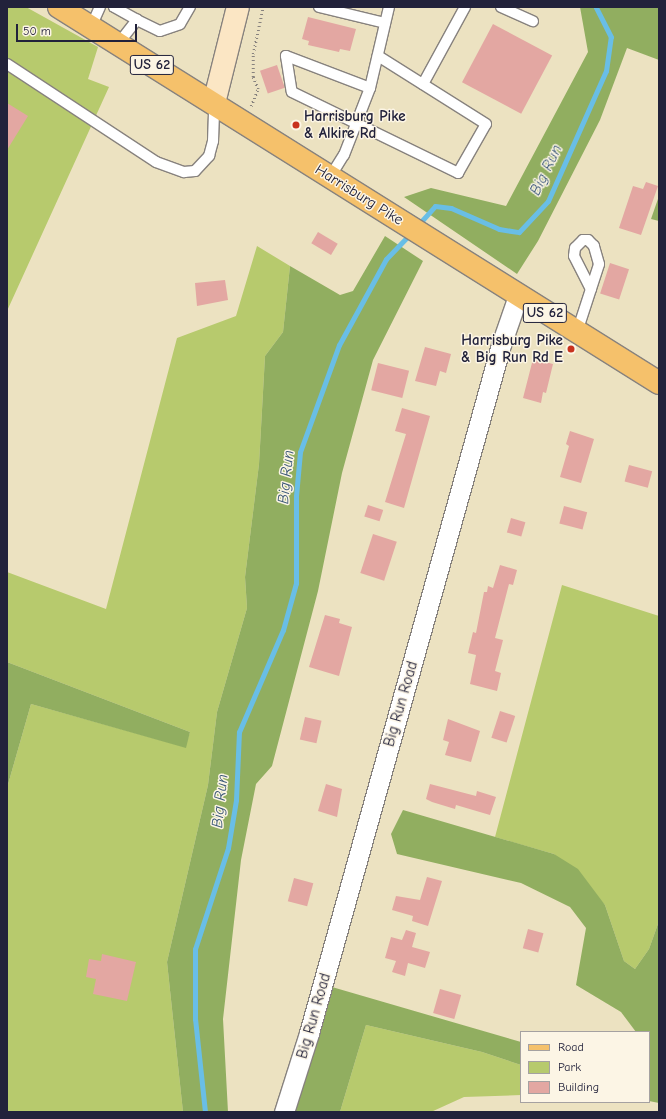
<!DOCTYPE html>
<html>
<head>
<meta charset="utf-8">
<style>
	body { margin:0 }
	#map { position:relative; width:666px; height:1119px; overflow:hidden; background:#ece2c1; font-family:"Comic Neue",sans-serif }
	div>[style] { position:absolute }
	.green>* { inset:0; background:#b7ca6d }
	.forest>* { inset:0; background:#91ae60 }
	.stream>* { height:5px; margin:-2.5px; padding:0 2.5px; transform-origin:2.5px; border-radius:2.5px; background:#69bee6 }
	.building>* { inset:0; background:#e3a7a2; transform-origin:0 0 }
	.path>* { height:2.5px; margin-top:-1.25px; transform-origin:0; background:repeating-linear-gradient(90deg,#87827e 0 1px,transparent 0 4px) }
	.roads { filter:drop-shadow(1px 0 #87827e) drop-shadow(-1px 0 #87827e) drop-shadow(0 1px #87827e) drop-shadow(0 -1px #87827e) }
	.lane>* { height:10px; margin:-5px; padding:0 5px; transform-origin:5px; border-radius:5px; background:#fff }
	.street>* { height:19px; margin:-9.5px; padding:0 9.5px; transform-origin:9.5px; border-radius:9.5px; background:#fff }
	.secondary>* { height:22px; margin:-11px; padding:0 11px; transform-origin:11px; border-radius:11px; background:#fbe6c4 }
	.primary>* { height:22px; margin:-11px; padding:0 11px; transform-origin:11px; border-radius:11px; background:#f5c16b }
	.dots>* { width:11px; height:11px; translate:-50% -50%; box-sizing:border-box; border:2px solid #fcf5e5; border-radius:50% }
	span { translate:-50% -50%; white-space:nowrap; text-align:center; line-height:1.15; -webkit-text-stroke:3px #fcf5e5; paint-order:stroke }
	.shield-label span { padding:1px 3px; background:#fcf5e5; border:1px solid; border-radius:3px; -webkit-text-stroke-width:0 }
	.shield-label { font-size:14px; color:#22223b; font-weight:700 }
	.poi-label { font-size:15px; color:#22223b; font-weight:700 }
	.left { translate:0 -50%; text-align:left }
	.right { translate:-100% -50%; text-align:right }
	.street-label { font-size:15px; color:#22223b }
	.water-label { font-size:16px; color:#3b5977; font-style:italic }
	.frame { position:absolute; inset:0; border:8px solid #22223b; pointer-events:none }
	.legend { position:absolute; left:520px; top:1031px; width:130px; height:72px; box-sizing:border-box; background:#fcf5e5; border:1px solid #a5a1a1; margin:0; padding:5px 7px; list-style:none; font-size:12px; color:#22223b }
	.legend li { display:flex; align-items:center; gap:8px; height:20px }
	.legend b { width:20px; border:1px solid #a5a1a1 }
	.scale { position:absolute; left:16px; top:24px; width:121px; height:18px; box-sizing:border-box; border:2px solid #22223b; border-top:0; padding-left:5px; font-size:12px; line-height:14px; white-space:nowrap; color:#22223b; -webkit-text-stroke:3px #fcf5e5; paint-order:stroke }
</style>
</head>
<body>
<div id="map">
	<div class="green">
		<i style="clip-path:polygon(7px 7px,26px 7px,98px 47px,88px 79px,109px 87px,7px 311px)"></i>
		<i style="clip-path:polygon(257px 246px,290px 266px,283px 332px,265px 356px,259px 464px,245px 577px,247px 608px,217px 712px,208px 785px,167px 962px,183px 1112px,7px 1112px,7px 788px,31px 704px,185px 747px,190px 732px,7px 662px,7px 572px,106px 609px,177px 338px,236px 316px)"></i>
		<i style="clip-path:polygon(562px 585px,659px 616px,659px 921px,649px 949px,635px 969px,624px 961px,605px 905px,554px 854px,495px 837px)"></i>
		<i style="clip-path:polygon(366px 1025px,482px 1052px,521px 1065px,521px 1095px,464px 1097px,431px 1112px,340px 1112px)"></i>
	</div>
	<div class="forest">
		<i style="clip-path:polygon(580px 7px,659px 7px,659px 60px,627px 48px,600px 120px,538px 241px,517px 274px,404px 197px,431px 188px,506px 206px,588px 52px)"></i>
		<i style="clip-path:polygon(659px 196px,659px 221px,651px 219px)"></i>
		<i style="clip-path:polygon(385px 236px,423px 261px,373px 360px,342px 473px,318px 591px,272px 766px,256px 784px,241px 860px,223px 1019px,228px 1112px,183px 1112px,167px 962px,208px 785px,217px 712px,247px 608px,245px 577px,259px 464px,265px 356px,283px 332px,290px 266px,340px 295px,353px 291px)"></i>
		<i style="clip-path:polygon(7px 662px,190px 732px,186px 748px,31px 704px,7px 788px)"></i>
		<i style="clip-path:polygon(403px 810px,554px 854px,578px 869px,605px 905px,624px 961px,635px 969px,649px 949px,659px 921px,659px 1103px,649px 1101px,649px 1032px,636px 1032px,621px 1012px,576px 985px,586px 928px,570px 907px,521px 883px,397px 854px,391px 834px)"></i>
		<i style="clip-path:polygon(332px 987px,521px 1042px,521px 1065px,482px 1052px,366px 1025px,340px 1112px,294px 1112px)"></i>
	</div>
	<div class="stream">
		<i style="left:418px;top:225px;width:25px;rotate:-48deg"></i>
		<i style="left:435px;top:206px;width:16px;rotate:7deg"></i>
		<i style="left:451px;top:208px;width:52px;rotate:23.6deg"></i>
		<i style="left:499px;top:229px;width:20px;rotate:9deg"></i>
		<i style="left:519px;top:232px;width:42px;rotate:-46.9deg"></i>
		<i style="left:548px;top:201px;width:142px;rotate:-66deg"></i>
		<i style="left:606px;top:71px;width:34px;rotate:-82deg"></i>
		<i style="left:611px;top:37px;width:34px;rotate:-117deg"></i>
		<i style="left:205px;top:1112px;width:94px;rotate:-96.1deg"></i>
		<i style="left:195px;top:1019px;width:70px;rotate:-90deg"></i>
		<i style="left:195px;top:949px;width:106px;rotate:-71.9deg"></i>
		<i style="left:228px;top:848px;width:49px;rotate:-80.5deg"></i>
		<i style="left:236px;top:800px;width:68px;rotate:-87.5deg"></i>
		<i style="left:239px;top:732px;width:111px;rotate:-66.7deg"></i>
		<i style="left:283px;top:630px;width:49px;rotate:-74.5deg"></i>
		<i style="left:296px;top:583px;width:87px;rotate:-90deg"></i>
		<i style="left:296px;top:496px;width:44px;rotate:-84.8deg"></i>
		<i style="left:300px;top:452px;width:114px;rotate:-70deg"></i>
		<i style="left:339px;top:345px;width:98px;rotate:-61.3deg"></i>
		<i style="left:386px;top:259px;width:35px;rotate:-46deg"></i>
	</div>
	<div class="building">
		<i style="clip-path:polygon(308px 17px,356px 29px,350px 51px,340px 49px,339px 52px,308px 45px,309px 41px,302px 39px)"></i>
		<i style="left:493px;top:24px;width:67px;height:66px;rotate:28deg"></i>
		<i style="left:277px;top:65px;width:24px;height:18px;rotate:71deg"></i>
		<i style="clip-path:polygon(7px 103px,28px 116px,7px 150px)"></i>
		<i style="clip-path:polygon(646px 182px,658px 186px,641px 235px,619px 228px,633px 186px,643px 189px)"></i>
		<i style="left:318px;top:232px;width:23px;height:13px;rotate:31deg"></i>
		<i style="left:610px;top:263px;width:20px;height:32px;rotate:18deg"></i>
		<i style="clip-path:polygon(225px 280px,228px 300px,197px 306px,195px 283px)"></i>
		<i style="clip-path:polygon(425px 347px,451px 354px,446px 373px,440px 371px,436px 386px,415px 381px)"></i>
		<i style="clip-path:polygon(533px 359px,553px 364px,546px 393px,543px 392px,541px 403px,523px 398px)"></i>
		<i style="left:378px;top:363px;width:32px;height:28px;rotate:14deg"></i>
		<i style="clip-path:polygon(402px 408px,430px 416px,404px 508px,385px 502px,406px 434px,395px 431px)"></i>
		<i style="clip-path:polygon(570px 431px,594px 439px,581px 483px,560px 477px,569px 446px,566px 444px)"></i>
		<i style="left:629px;top:465px;width:24px;height:17px;rotate:15deg"></i>
		<i style="left:368px;top:505px;width:16px;height:12px;rotate:18deg"></i>
		<i style="left:564px;top:506px;width:24px;height:18px;rotate:15deg"></i>
		<i style="left:511px;top:518px;width:15px;height:15px;rotate:16deg"></i>
		<i style="left:373px;top:534px;width:25px;height:41px;rotate:18deg"></i>
		<i style="clip-path:polygon(500px 565px,517px 570px,513px 585px,509px 584px,495px 638px,503px 640px,495px 671px,501px 673px,497px 691px,470px 684px,476px 655px,468px 653px,473px 632px,476px 633px,484px 592px,487px 592px,488px 586px,493px 588px)"></i>
		<i style="clip-path:polygon(325px 615px,340px 619px,339px 623px,352px 627px,339px 676px,309px 667px)"></i>
		<i style="left:500px;top:711px;width:16px;height:28px;rotate:18deg"></i>
		<i style="left:305px;top:717px;width:17px;height:23px;rotate:13deg"></i>
		<i style="clip-path:polygon(448px 719px,480px 731px,471px 762px,445px 755px,449px 742px,443px 740px)"></i>
		<i style="clip-path:polygon(326px 784px,342px 789px,337px 817px,318px 811px)"></i>
		<i style="clip-path:polygon(430px 784px,476px 796px,477px 791px,496px 797px,490px 815px,456px 805px,455px 809px,432px 802px,426px 799px)"></i>
		<i style="clip-path:polygon(427px 877px,442px 881px,428px 926px,412px 921px,413px 916px,392px 910px,396px 896px,420px 900px)"></i>
		<i style="left:294px;top:878px;width:20px;height:24px;rotate:15deg"></i>
		<i style="left:528px;top:929px;width:16px;height:20px;rotate:15deg"></i>
		<i style="clip-path:polygon(406px 930px,416px 933px,412px 947px,430px 952px,425px 968px,408px 963px,405px 976px,392px 972px,396px 961px,385px 958px,391px 937px,402px 940px)"></i>
		<i style="clip-path:polygon(102px 954px,136px 962px,127px 1001px,93px 994px,96px 979px,86px 977px,89px 959px,101px 961px)"></i>
		<i style="left:440px;top:989px;width:22px;height:25px;rotate:16deg"></i>
	</div>
	<div class="path">
		<i style="left:251px;top:106px;width:18px;rotate:-68deg"></i>
		<i style="left:258px;top:89px;width:13px;rotate:-113deg"></i>
		<i style="left:253px;top:77px;width:23px;rotate:-90deg"></i>
		<i style="left:253px;top:54px;width:48px;rotate:-78deg"></i>
	</div>
	<div class="roads">
		<div class="lane">
			<i style="left:114px;top:7px;width:26px;rotate:29deg"></i>
			<i style="left:319px;top:7px;width:68px;rotate:13.6deg"></i>
			<i style="left:501px;top:7px;width:35px;rotate:24deg"></i>
			<i style="left:91px;top:27px;width:22px;rotate:-66deg"></i>
			<i style="left:118px;top:44px;width:31px;rotate:-52deg"></i>
			<i style="left:137px;top:20px;width:25px;rotate:26deg"></i>
			<i style="left:160px;top:31px;width:21px;rotate:-19deg"></i>
			<i style="left:180px;top:24px;width:20px;rotate:-60deg"></i>
			<i style="left:7px;top:64px;width:178px;rotate:33.3deg"></i>
			<i style="left:156px;top:162px;width:30px;rotate:20deg"></i>
			<i style="left:184px;top:172px;width:11px;rotate:-5deg"></i>
			<i style="left:195px;top:171px;width:21px;rotate:-47deg"></i>
			<i style="left:209px;top:156px;width:16px;rotate:-75deg"></i>
			<i style="left:213px;top:141px;width:38px;rotate:-88deg"></i>
			<i style="left:423px;top:84px;width:88px;rotate:-61.4deg"></i>
			<i style="left:370px;top:88px;width:90px;rotate:-159.1deg"></i>
			<i style="left:286px;top:56px;width:36px;rotate:81deg"></i>
			<i style="left:292px;top:92px;width:185px;rotate:26deg"></i>
			<i style="left:458px;top:173px;width:56px;rotate:-60.3deg"></i>
			<i style="left:486px;top:124px;width:128px;rotate:-147.8deg"></i>
			<i style="left:330px;top:177px;width:26px;rotate:-58deg"></i>
			<i style="left:344px;top:155px;width:72px;rotate:-68.8deg"></i>
			<i style="left:370px;top:88px;width:83px;rotate:-76.8deg"></i>
			<i style="left:577px;top:332px;width:45px;rotate:-72deg"></i>
			<i style="left:591px;top:289px;width:26px;rotate:-72deg"></i>
			<i style="left:599px;top:264px;width:19px;rotate:-106deg"></i>
			<i style="left:594px;top:246px;width:8px;rotate:-135deg"></i>
			<i style="left:588px;top:240px;width:5px;rotate:180deg"></i>
			<i style="left:583px;top:240px;width:11px;rotate:135deg"></i>
			<i style="left:575px;top:248px;width:8px;rotate:97deg"></i>
			<i style="left:574px;top:256px;width:37px;rotate:63deg"></i>
		</div>
		<div class="street">
			<i style="left:284px;top:1112px;width:83px;rotate:-72.4deg"></i>
			<i style="left:309px;top:1033px;width:714px;rotate:-74.41deg"></i>
			<i style="left:501px;top:345px;width:52px;rotate:-70.9deg"></i>
		</div>
		<div class="secondary">
			<i style="left:214px;top:103px;width:99px;rotate:-76deg"></i>
		</div>
		<div class="primary">
			<i style="left:59px;top:7px;width:708px;rotate:32.07deg"></i>
		</div>
	</div>
	<div class="dots">
		<i style="left:296px;top:125px;background:#c8321e"></i>
		<i style="left:571px;top:349px;background:#c8321e"></i>
	</div>
	<div class="shield-label">
		<span style="left:152px;top:65px">US 62</span>
		<span style="left:545px;top:313px">US 62</span>
	</div>
	<div class="poi-label">
		<span class="left" style="left:304px;top:125px">Harrisburg Pike<br>&amp; Alkire Rd</span>
		<span class="right" style="left:563px;top:349px">Harrisburg Pike<br>&amp; Big Run Rd E</span>
	</div>
	<div class="street-label">
		<span style="left:359px;top:195px;rotate:32deg">Harrisburg Pike</span>
		<span style="left:401px;top:704px;rotate:-74deg">Big Run Road</span>
		<span style="left:314px;top:1016px;rotate:-74deg">Big Run Road</span>
	</div>
	<div class="water-label">
		<span style="left:546px;top:170px;rotate:-64deg">Big Run</span>
		<span style="left:286px;top:477px;rotate:-84deg">Big Run</span>
		<span style="left:220px;top:801px;rotate:-84deg">Big Run</span>
	</div>
	<div class="frame"></div>
	<ul class="legend">
	<li><b style="height:5px;background:#f5c16b"></b>Road</li>
	<li><b style="height:11px;background:#b7ca6d"></b>Park</li>
	<li><b style="height:11px;background:#e3a7a2"></b>Building</li>
	</ul>
	<div class="scale">50 m</div>
</div>
</body>
</html>
